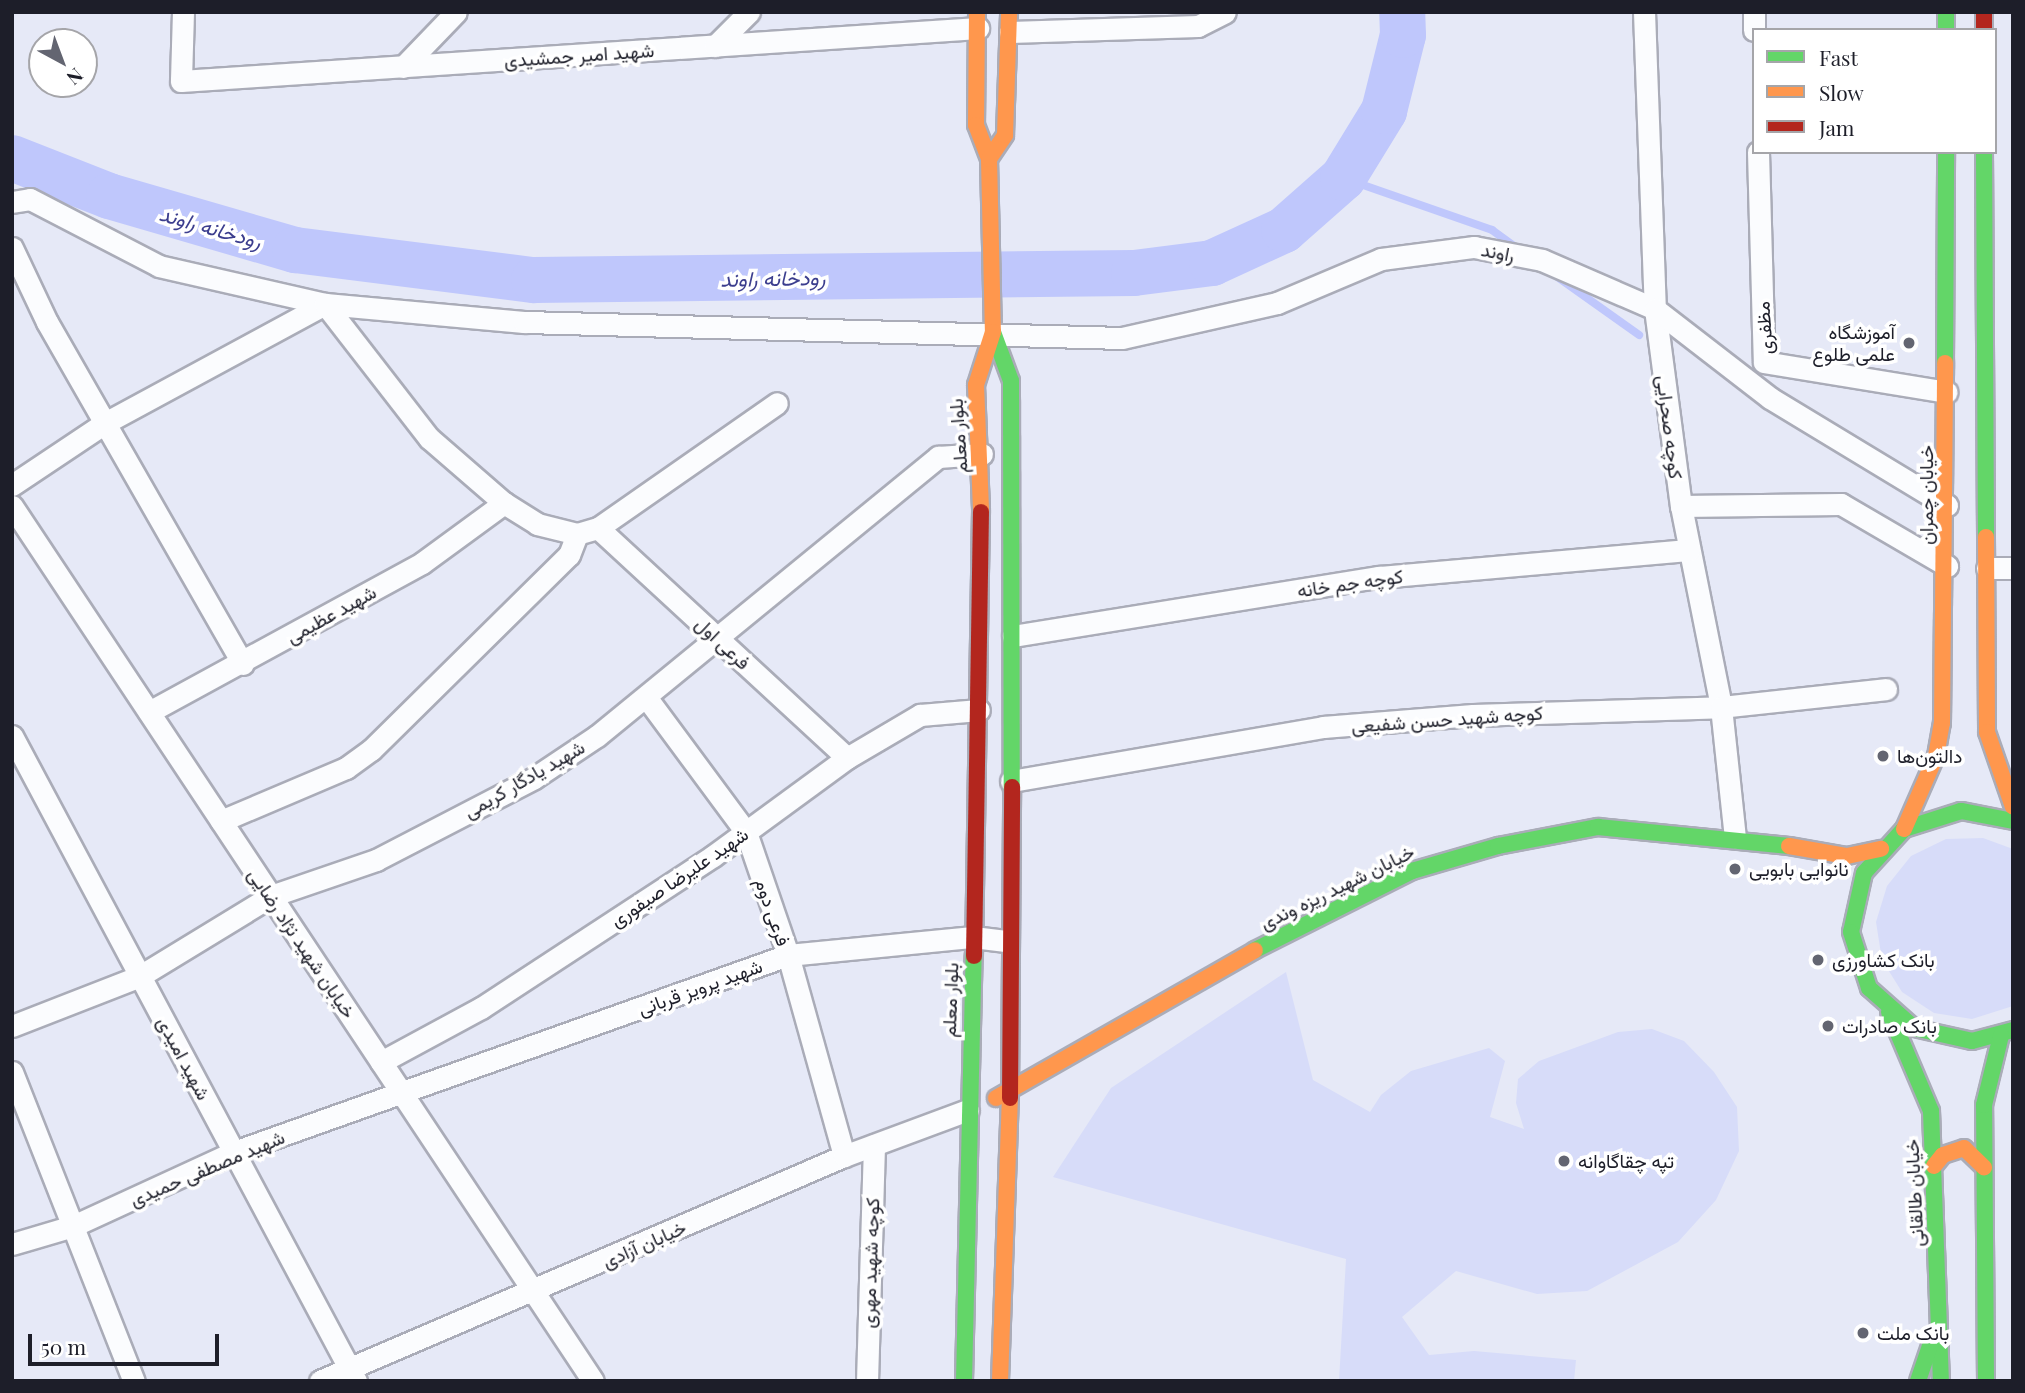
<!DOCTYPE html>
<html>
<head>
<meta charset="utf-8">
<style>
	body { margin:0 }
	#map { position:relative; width:2025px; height:1393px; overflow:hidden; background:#e6e9f7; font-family:"Playfair Display",Vazirmatn,serif }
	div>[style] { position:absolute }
	.green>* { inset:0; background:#d7dcf9 }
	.stream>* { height:8px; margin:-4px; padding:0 4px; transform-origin:4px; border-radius:4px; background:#bfc7fc }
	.river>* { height:46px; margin:-23px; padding:0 23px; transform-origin:23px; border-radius:23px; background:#bfc7fc }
	.roads { filter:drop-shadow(2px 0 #aaacb8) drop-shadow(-2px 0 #aaacb8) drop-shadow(0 2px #aaacb8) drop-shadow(0 -2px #aaacb8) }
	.street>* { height:21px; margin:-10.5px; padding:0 10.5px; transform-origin:10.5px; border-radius:10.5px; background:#fbfcfe }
	.fast>* { height:16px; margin:-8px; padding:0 8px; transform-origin:8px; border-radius:8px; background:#63d668 }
	.slow>* { height:16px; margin:-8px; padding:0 8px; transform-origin:8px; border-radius:8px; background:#ff974d }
	.jam>* { height:16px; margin:-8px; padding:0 8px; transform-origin:8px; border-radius:8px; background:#b3261e }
	.dots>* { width:19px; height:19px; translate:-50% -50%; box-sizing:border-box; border:4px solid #fff; border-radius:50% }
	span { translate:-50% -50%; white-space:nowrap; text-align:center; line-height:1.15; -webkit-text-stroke:7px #fff; paint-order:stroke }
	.street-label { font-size:19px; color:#1d1e29 }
	.poi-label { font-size:19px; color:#1d1e29 }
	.right { translate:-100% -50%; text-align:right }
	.left { translate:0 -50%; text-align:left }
	.water-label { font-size:21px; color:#3c3e8e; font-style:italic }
	.frame { position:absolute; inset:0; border:14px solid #1d1e29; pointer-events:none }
	.legend { position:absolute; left:1752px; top:28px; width:245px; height:126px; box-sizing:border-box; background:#fff; border:2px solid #a5a5a9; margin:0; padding:9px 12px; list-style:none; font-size:21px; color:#1d1e29 }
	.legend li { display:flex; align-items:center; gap:14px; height:35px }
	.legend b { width:35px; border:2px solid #a5a5a9 }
	.north { position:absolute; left:28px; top:28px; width:70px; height:70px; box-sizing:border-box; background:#fff; border:2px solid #a5a5a9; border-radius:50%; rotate:139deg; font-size:19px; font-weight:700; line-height:28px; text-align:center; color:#1d1e29 }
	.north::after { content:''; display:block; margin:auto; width:24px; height:32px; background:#636571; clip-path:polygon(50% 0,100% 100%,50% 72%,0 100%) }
	.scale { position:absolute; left:28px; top:1334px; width:191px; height:32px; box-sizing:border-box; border:4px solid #1d1e29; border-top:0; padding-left:9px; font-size:21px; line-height:24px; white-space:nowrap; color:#1d1e29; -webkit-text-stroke:5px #fff; paint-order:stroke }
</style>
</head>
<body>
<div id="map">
	<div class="green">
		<i style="clip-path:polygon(1983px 838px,2013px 849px,2013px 1006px,1972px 1019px,1934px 1013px,1902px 992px,1882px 960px,1876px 922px,1887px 886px,1911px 856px,1946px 839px)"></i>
		<i style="clip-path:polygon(1286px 972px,1313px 1080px,1370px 1112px,1381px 1095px,1411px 1071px,1489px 1048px,1505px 1061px,1490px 1117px,1524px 1129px,1516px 1103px,1518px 1079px,1539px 1061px,1618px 1032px,1652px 1029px,1684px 1041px,1714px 1072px,1737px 1107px,1739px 1151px,1716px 1200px,1678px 1242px,1587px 1291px,1537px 1294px,1456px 1271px,1402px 1317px,1429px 1355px,1474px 1351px,1576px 1360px,1574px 1381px,1339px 1381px,1346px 1259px,1053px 1177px,1111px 1088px)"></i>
	</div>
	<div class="stream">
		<i style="left:1343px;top:178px;width:158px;rotate:19.2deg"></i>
		<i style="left:1492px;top:230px;width:31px;rotate:36deg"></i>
		<i style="left:1556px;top:276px;width:102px;rotate:35.4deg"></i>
	</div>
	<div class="river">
		<i style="left:12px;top:158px;width:104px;rotate:21.4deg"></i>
		<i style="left:109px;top:196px;width:194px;rotate:16.2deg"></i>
		<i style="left:295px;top:250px;width:241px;rotate:7.2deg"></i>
		<i style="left:534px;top:280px;width:600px;rotate:-0.67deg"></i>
		<i style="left:1134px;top:273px;width:79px;rotate:-7.3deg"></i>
		<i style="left:1212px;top:263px;width:79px;rotate:-24.6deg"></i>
		<i style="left:1284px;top:230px;width:79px;rotate:-41.4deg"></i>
		<i style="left:1343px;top:178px;width:79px;rotate:-58.5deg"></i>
		<i style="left:1384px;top:111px;width:78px;rotate:-76deg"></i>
		<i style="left:1403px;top:35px;width:23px;rotate:-92deg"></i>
	</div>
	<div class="roads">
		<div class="street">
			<i style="left:183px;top:12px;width:69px;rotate:91.7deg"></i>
			<i style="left:181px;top:81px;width:799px;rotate:-3.8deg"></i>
			<i style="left:1644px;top:12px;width:297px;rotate:87.9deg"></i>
			<i style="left:1655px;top:309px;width:199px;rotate:82.5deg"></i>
			<i style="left:1681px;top:506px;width:205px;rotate:78.7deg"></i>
			<i style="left:1721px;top:707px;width:131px;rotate:83.9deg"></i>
			<i style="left:1754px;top:12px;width:18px;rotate:90deg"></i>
			<i style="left:1010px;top:32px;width:188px;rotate:-1.8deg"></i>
			<i style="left:1198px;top:26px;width:30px;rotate:-27deg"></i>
			<i style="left:715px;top:46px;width:48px;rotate:-45deg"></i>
			<i style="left:403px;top:67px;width:76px;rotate:-46.1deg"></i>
			<i style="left:1758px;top:152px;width:210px;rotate:88.4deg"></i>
			<i style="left:1764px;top:362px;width:185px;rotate:9.3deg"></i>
			<i style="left:12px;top:202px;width:18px;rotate:-9deg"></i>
			<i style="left:30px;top:199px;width:145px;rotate:27.4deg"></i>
			<i style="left:159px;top:266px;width:170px;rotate:12.9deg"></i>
			<i style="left:325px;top:304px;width:200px;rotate:5.2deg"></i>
			<i style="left:524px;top:322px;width:598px;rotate:1.53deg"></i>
			<i style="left:1122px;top:338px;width:159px;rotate:-12.7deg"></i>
			<i style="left:1277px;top:303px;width:113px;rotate:-22.9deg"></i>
			<i style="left:1381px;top:259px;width:94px;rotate:-7.4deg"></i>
			<i style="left:1474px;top:247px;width:69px;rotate:10.8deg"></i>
			<i style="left:1542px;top:260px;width:123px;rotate:23.4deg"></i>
			<i style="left:1655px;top:309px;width:145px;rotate:37.7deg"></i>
			<i style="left:1770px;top:398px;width:207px;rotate:31.2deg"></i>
			<i style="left:12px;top:248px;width:82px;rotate:64.7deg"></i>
			<i style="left:47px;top:322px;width:394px;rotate:60.2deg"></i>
			<i style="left:12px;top:485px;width:112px;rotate:-33.7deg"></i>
			<i style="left:105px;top:423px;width:250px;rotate:-28.4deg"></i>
			<i style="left:325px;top:304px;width:170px;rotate:52.2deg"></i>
			<i style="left:429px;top:438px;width:99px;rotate:40.9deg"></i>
			<i style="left:504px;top:503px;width:39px;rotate:32deg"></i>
			<i style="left:537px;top:524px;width:41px;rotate:14deg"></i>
			<i style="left:577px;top:534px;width:22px;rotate:-16deg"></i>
			<i style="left:598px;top:528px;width:218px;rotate:-34.9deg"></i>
			<i style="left:12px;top:506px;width:1050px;rotate:56.42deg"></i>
			<i style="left:1681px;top:506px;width:160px;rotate:-0.7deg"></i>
			<i style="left:1841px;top:504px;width:123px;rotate:30.3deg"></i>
			<i style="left:598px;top:528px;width:339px;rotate:42.7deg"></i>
			<i style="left:1987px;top:568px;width:26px"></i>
			<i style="left:1013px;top:636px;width:371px;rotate:-9.2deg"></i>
			<i style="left:1379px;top:577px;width:311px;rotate:-5deg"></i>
			<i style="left:646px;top:697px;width:168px;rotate:53.5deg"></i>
			<i style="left:746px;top:832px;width:130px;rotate:71.1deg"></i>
			<i style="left:788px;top:955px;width:209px;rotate:74.4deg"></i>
			<i style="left:149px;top:712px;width:311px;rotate:-28.6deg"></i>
			<i style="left:422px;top:563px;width:102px;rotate:-36.2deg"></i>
			<i style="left:12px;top:736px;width:731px;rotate:61.93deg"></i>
			<i style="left:1011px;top:781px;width:317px;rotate:-9.8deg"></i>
			<i style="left:1323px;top:727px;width:150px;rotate:-4.6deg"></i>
			<i style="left:1473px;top:715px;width:248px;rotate:-1.8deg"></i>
			<i style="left:1721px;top:707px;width:166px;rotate:-6.2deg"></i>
			<i style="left:221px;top:821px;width:136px;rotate:-23deg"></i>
			<i style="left:346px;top:768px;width:31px;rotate:-36deg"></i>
			<i style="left:371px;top:750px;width:278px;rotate:-44.6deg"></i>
			<i style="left:569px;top:555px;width:22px;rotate:-69deg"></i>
			<i style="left:12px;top:1026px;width:137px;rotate:-21.3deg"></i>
			<i style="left:140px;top:976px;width:153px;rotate:-31.4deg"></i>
			<i style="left:271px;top:896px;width:111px;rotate:-18.9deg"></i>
			<i style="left:376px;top:860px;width:178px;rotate:-27.4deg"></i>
			<i style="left:534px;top:778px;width:76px;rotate:-33.7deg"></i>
			<i style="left:597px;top:736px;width:441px;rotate:-39.3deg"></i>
			<i style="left:938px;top:457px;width:44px;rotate:-3.9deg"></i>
			<i style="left:381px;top:1062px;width:114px;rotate:-28.4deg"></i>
			<i style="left:481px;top:1008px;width:277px;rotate:-33.2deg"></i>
			<i style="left:713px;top:856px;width:166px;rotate:-36.2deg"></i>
			<i style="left:847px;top:758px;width:85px;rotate:-30.5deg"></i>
			<i style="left:920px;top:715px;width:59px;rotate:-4.8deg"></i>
			<i style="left:12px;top:1072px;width:332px;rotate:68.5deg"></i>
			<i style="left:12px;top:1244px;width:64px;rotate:-16.4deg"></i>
			<i style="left:73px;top:1226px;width:177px;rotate:-24.7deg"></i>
			<i style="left:234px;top:1152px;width:588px;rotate:-19.58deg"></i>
			<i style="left:788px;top:955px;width:186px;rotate:-5.6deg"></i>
			<i style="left:973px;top:937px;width:35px;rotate:7deg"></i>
			<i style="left:320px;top:1381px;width:570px;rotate:-23.24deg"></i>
			<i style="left:844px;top:1156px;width:132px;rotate:-20.4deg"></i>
			<i style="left:867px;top:1381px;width:236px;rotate:-88.3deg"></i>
		</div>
		<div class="fast">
			<i style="left:1946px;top:12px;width:18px;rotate:90deg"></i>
			<i style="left:1984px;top:152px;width:385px;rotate:89.7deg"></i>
			<i style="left:993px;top:332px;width:52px;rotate:69.8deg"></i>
			<i style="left:1011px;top:381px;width:406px;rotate:89.9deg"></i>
			<i style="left:1945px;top:363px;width:211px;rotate:-89.7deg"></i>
			<i style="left:2013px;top:821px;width:53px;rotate:-169.1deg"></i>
			<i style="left:1961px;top:811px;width:60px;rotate:162.5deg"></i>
			<i style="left:1904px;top:829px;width:59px;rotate:132.3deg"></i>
			<i style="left:1864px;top:873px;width:60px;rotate:102.4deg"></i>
			<i style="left:1851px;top:932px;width:59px;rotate:72.2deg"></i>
			<i style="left:1869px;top:988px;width:60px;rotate:41.6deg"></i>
			<i style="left:1914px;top:1028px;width:59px;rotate:12.6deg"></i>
			<i style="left:1972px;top:1041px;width:42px;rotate:-15deg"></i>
			<i style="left:1255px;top:950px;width:176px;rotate:-26.7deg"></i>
			<i style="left:1412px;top:871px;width:90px;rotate:-16.2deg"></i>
			<i style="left:1498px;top:846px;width:102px;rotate:-10.8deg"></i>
			<i style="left:1598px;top:827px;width:192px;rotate:5.7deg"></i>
			<i style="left:1889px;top:1012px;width:108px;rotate:67deg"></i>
			<i style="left:1931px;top:1111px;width:270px;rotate:87.9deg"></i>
			<i style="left:964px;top:1381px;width:425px;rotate:-88.7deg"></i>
			<i style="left:1918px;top:1381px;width:46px;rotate:-71.2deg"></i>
			<i style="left:1986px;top:1381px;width:276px;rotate:-90.4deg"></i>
			<i style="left:1984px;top:1105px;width:72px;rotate:-76.3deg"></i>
		</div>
		<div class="slow">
			<i style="left:977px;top:12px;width:113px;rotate:90.5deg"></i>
			<i style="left:976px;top:125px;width:36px;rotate:69deg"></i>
			<i style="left:989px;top:159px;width:173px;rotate:88.7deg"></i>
			<i style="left:993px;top:332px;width:56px;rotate:107.8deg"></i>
			<i style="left:976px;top:385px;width:127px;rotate:87.7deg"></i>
			<i style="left:989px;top:159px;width:29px;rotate:-56deg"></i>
			<i style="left:1005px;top:135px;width:123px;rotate:-88.1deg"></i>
			<i style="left:1986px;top:537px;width:195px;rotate:89.7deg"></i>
			<i style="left:1987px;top:732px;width:79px;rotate:70.9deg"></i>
			<i style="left:1904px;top:829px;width:80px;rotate:-66.3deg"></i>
			<i style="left:1936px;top:756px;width:34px;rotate:-80deg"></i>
			<i style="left:1942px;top:723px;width:360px;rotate:-89.5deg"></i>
			<i style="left:1789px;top:846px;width:59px;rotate:9.8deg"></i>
			<i style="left:1847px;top:856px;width:35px;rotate:-12deg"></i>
			<i style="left:996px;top:1098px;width:298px;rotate:-29.7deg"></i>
			<i style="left:1934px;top:1166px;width:14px;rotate:-51deg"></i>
			<i style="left:1943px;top:1155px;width:22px;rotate:-18deg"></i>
			<i style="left:1964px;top:1148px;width:28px;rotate:44deg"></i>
			<i style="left:1000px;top:1381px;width:283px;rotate:-88deg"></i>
		</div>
		<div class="jam">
			<i style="left:1984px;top:12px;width:18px;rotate:90deg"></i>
			<i style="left:974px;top:956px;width:444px;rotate:-89.1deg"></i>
			<i style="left:1010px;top:1098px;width:311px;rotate:-89.6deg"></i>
		</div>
	</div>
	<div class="dots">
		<i style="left:1909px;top:343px;background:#636571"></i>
		<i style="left:1883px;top:756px;background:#636571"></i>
		<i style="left:1735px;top:869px;background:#636571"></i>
		<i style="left:1818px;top:960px;background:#636571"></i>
		<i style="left:1828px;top:1026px;background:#636571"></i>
		<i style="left:1564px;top:1161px;background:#636571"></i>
		<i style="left:1863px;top:1333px;background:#636571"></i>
	</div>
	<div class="street-label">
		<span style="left:579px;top:55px;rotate:-4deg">شهید امیر جمشیدی</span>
		<span style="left:1498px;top:252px;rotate:11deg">راوند</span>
		<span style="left:1764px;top:328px;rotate:-94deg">مظفری</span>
		<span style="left:1670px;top:427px;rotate:83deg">کوچه صحرایی</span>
		<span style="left:958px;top:436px;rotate:-94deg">بلوار معلم</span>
		<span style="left:1926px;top:495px;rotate:-90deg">خیابان چمران</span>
		<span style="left:1350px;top:583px;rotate:-8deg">کوچه جم خانه</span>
		<span style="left:331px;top:614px;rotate:-29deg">شهید عظیمی</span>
		<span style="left:723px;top:643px;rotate:43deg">فرعی اول</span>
		<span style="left:1447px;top:719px;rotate:-4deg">کوچه شهید حسن شفیعی</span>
		<span style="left:524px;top:779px;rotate:-30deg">شهید یادگار کریمی</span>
		<span style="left:679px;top:877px;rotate:-34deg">شهید علیرضا صیفوری</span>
		<span style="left:1337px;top:887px;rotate:-26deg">خیابان شهید ریزه وندی</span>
		<span style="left:773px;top:912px;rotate:71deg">فرعی دوم</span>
		<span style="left:302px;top:943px;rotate:56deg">خیابان شهید نژاد رضایی</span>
		<span style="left:700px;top:987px;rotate:-20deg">شهید پرویز قربانی</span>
		<span style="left:950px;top:1000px;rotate:-88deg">بلوار معلم</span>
		<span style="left:184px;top:1058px;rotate:62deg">شهید امیدی</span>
		<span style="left:207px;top:1168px;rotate:-23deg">شهید مصطفی حمیدی</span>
		<span style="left:1914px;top:1193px;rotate:-93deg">خیابان طالقانی</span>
		<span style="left:644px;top:1244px;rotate:-24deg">خیابان آزادی</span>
		<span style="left:870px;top:1263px;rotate:-88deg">کوچه شهید مهری</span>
	</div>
	<div class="poi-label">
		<span class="right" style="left:1895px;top:343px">آموزشگاه<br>علمی طلوع</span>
		<span class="left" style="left:1897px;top:756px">دالتون‌ها</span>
		<span class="left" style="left:1749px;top:869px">نانوایی بابویی</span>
		<span class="left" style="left:1832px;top:960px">بانک کشاورزی</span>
		<span class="left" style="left:1842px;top:1026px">بانک صادرات</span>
		<span class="left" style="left:1578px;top:1161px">تپه چقاگاوانه</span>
		<span class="left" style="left:1877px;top:1333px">بانک ملت</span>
	</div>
	<div class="water-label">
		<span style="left:211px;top:226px;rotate:16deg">رودخانه راوند</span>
		<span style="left:773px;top:277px;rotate:-1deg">رودخانه راوند</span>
	</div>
	<div class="frame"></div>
	<ul class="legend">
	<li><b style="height:9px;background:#63d668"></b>Fast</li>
	<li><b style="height:9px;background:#ff974d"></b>Slow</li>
	<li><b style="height:9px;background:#b3261e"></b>Jam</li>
	</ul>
	<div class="north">N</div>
	<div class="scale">50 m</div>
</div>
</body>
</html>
